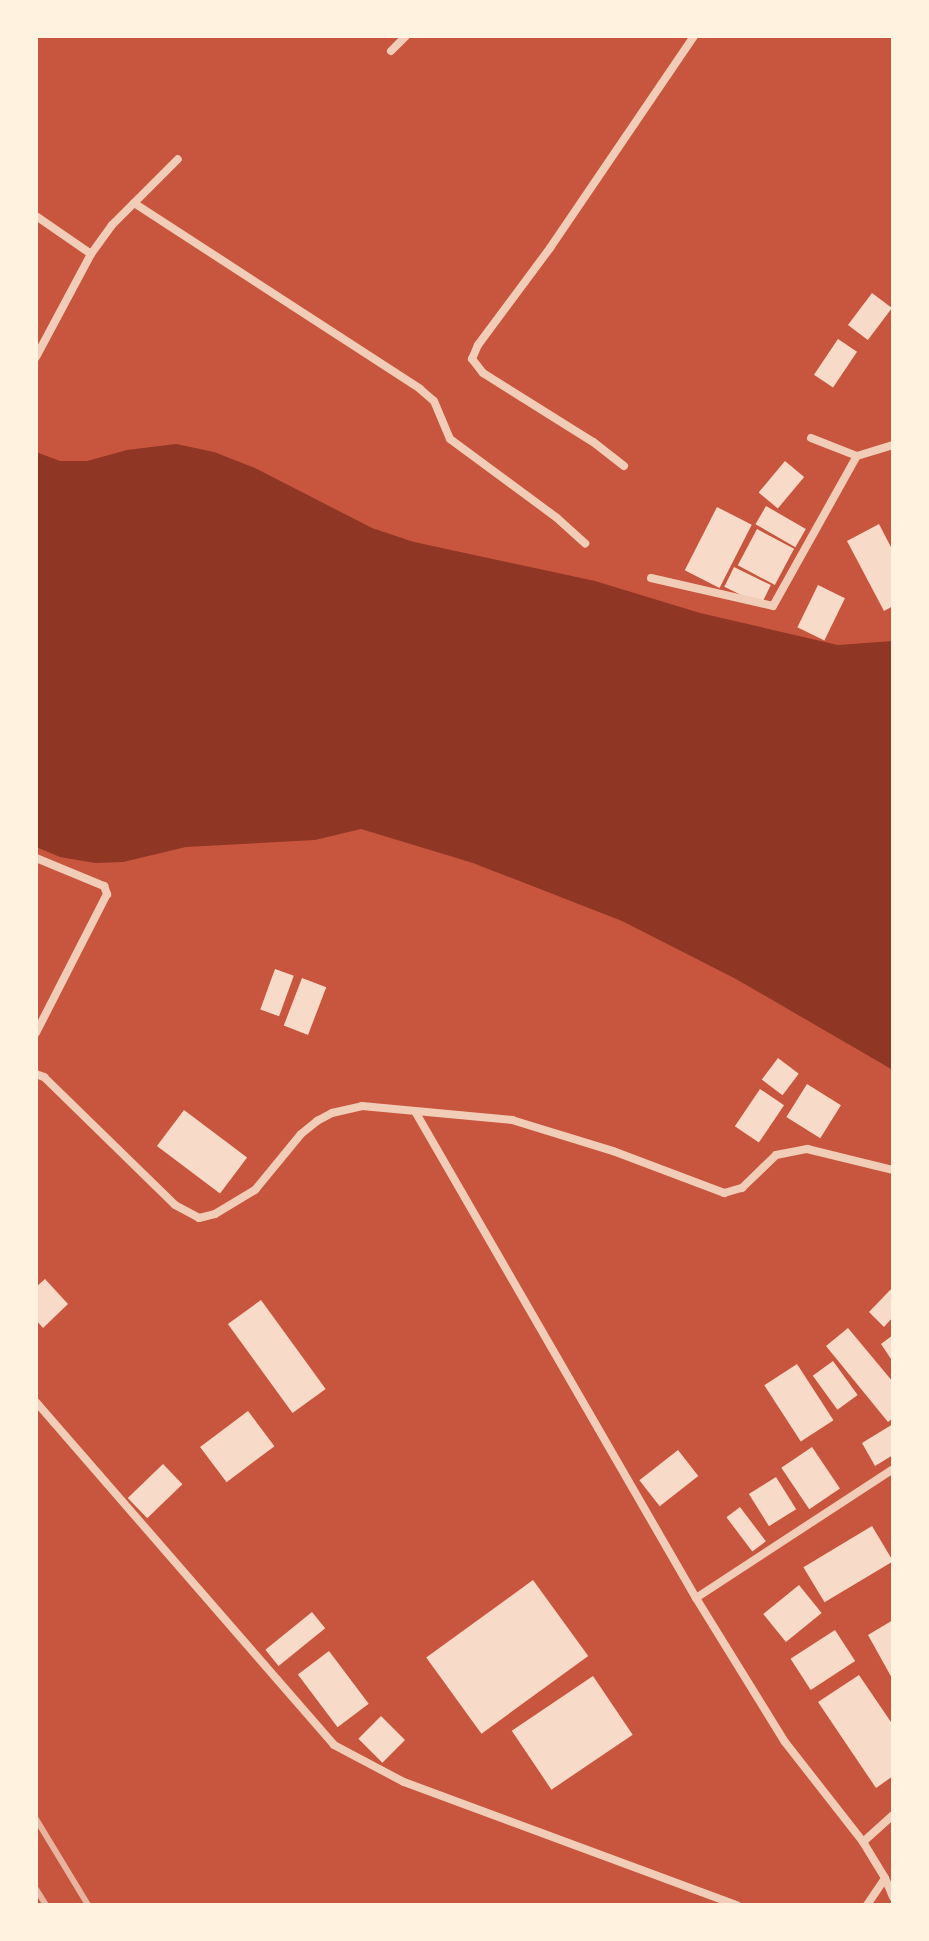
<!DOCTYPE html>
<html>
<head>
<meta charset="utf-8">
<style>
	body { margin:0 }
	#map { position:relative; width:929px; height:1941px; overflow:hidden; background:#c8553d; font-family:Montserrat,sans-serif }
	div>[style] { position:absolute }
	.water>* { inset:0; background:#8f3625 }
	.building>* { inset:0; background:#f7dbc8; transform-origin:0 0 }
	.minor>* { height:8px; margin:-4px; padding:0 4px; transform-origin:4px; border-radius:4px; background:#f1ccb7 }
	.rail>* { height:6px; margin:-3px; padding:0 3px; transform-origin:3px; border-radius:3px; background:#e9b49f }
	span { translate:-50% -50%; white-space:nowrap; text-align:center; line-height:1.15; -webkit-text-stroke:7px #fff3e0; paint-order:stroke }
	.frame { position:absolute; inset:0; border:38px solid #fff3e0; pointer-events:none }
</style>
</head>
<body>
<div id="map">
	<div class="water">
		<i style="clip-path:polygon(176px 444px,214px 452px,255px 468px,372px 528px,414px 542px,595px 581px,700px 613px,838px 645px,893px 641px,893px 1070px,736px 979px,622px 921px,473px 863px,361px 829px,315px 840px,186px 847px,123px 862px,95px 863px,60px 857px,36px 847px,36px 452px,60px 461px,87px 461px,127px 450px)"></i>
	</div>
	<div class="building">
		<i style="left:872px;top:293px;width:25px;height:40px;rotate:37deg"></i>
		<i style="left:838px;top:339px;width:23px;height:43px;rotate:34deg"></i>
		<i style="left:785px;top:461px;width:25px;height:41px;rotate:40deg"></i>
		<i style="left:766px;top:506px;width:46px;height:21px;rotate:30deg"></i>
		<i style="left:717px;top:507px;width:39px;height:71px;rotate:27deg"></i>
		<i style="clip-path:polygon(879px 524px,893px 551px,893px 606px,884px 611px,847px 541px)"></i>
		<i style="left:757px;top:529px;width:42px;height:41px;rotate:28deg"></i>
		<i style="left:734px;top:567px;width:41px;height:22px;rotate:26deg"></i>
		<i style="left:818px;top:585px;width:30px;height:47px;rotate:26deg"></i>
		<i style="left:275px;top:969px;width:20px;height:43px;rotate:20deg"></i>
		<i style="left:302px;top:978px;width:26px;height:51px;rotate:21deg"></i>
		<i style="left:778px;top:1058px;width:26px;height:27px;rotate:37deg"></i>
		<i style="left:807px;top:1084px;width:40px;height:39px;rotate:32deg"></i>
		<i style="left:760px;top:1089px;width:29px;height:45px;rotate:34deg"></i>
		<i style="left:184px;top:1110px;width:79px;height:45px;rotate:37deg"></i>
		<i style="clip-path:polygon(45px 1279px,68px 1304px,43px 1328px,36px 1320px,36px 1287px)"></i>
		<i style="clip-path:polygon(893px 1287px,893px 1317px,884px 1327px,869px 1312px)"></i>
		<i style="left:261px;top:1300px;width:110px;height:41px;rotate:54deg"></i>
		<i style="clip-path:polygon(848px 1328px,893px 1382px,893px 1418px,888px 1422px,826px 1346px)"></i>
		<i style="clip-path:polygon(893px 1335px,893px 1362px,881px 1344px)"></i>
		<i style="left:833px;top:1361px;width:42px;height:25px;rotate:54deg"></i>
		<i style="left:797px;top:1364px;width:67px;height:39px;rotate:57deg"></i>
		<i style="left:248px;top:1411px;width:44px;height:60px;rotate:53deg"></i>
		<i style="clip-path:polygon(893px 1424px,893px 1455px,875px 1466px,862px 1443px)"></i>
		<i style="left:812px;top:1447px;width:50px;height:37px;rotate:56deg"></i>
		<i style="left:678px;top:1450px;width:33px;height:49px;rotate:52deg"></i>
		<i style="left:163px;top:1464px;width:28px;height:49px;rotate:46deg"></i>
		<i style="left:776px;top:1477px;width:38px;height:32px;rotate:58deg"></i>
		<i style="left:740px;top:1507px;width:43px;height:17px;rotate:53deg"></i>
		<i style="left:872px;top:1526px;width:41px;height:80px;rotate:59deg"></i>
		<i style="left:533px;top:1580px;width:94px;height:132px;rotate:54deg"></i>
		<i style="left:799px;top:1585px;width:36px;height:46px;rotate:51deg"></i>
		<i style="left:312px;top:1612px;width:21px;height:60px;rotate:51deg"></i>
		<i style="clip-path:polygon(893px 1620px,893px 1680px,868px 1635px)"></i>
		<i style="left:835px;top:1630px;width:37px;height:53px;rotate:57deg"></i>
		<i style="left:329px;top:1651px;width:66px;height:39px;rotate:53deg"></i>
		<i style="clip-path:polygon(859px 1675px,893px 1725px,893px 1776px,876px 1788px,818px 1702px)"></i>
		<i style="left:593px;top:1676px;width:71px;height:98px;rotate:56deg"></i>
		<i style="left:381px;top:1716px;width:34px;height:32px;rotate:45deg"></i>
	</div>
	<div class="minor">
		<i style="left:391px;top:51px;width:21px;rotate:-45deg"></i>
		<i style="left:134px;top:203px;width:341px;rotate:33deg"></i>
		<i style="left:420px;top:389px;width:18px;rotate:41deg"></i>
		<i style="left:434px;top:401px;width:41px;rotate:67.2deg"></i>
		<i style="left:450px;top:439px;width:133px;rotate:36.4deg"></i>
		<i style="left:557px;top:518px;width:38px;rotate:42deg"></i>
		<i style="left:36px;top:216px;width:67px;rotate:34.6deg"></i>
		<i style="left:36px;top:357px;width:117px;rotate:-61.9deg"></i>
		<i style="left:91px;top:254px;width:36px;rotate:-54deg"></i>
		<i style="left:112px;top:225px;width:93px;rotate:-45deg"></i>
		<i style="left:811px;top:438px;width:49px;rotate:21.4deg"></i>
		<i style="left:857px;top:456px;width:38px;rotate:-17deg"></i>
		<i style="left:624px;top:466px;width:39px;rotate:-142deg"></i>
		<i style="left:593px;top:442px;width:130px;rotate:-147.9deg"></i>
		<i style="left:483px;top:373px;width:18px;rotate:-128deg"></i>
		<i style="left:472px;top:359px;width:15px;rotate:-67deg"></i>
		<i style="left:478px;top:345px;width:121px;rotate:-53.4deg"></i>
		<i style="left:550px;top:248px;width:256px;rotate:-55.8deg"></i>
		<i style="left:651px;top:578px;width:125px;rotate:12.9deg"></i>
		<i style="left:773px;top:606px;width:172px;rotate:-60.8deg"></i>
		<i style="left:36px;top:858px;width:74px;rotate:22.4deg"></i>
		<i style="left:104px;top:886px;width:9px;rotate:69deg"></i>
		<i style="left:107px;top:894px;width:156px;rotate:117.1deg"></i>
		<i style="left:36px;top:1074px;width:9px;rotate:21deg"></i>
		<i style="left:44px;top:1077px;width:183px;rotate:44.3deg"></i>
		<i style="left:175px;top:1205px;width:27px;rotate:28deg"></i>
		<i style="left:199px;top:1218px;width:16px;rotate:-14deg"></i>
		<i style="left:215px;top:1214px;width:47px;rotate:-31deg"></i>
		<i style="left:255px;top:1190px;width:72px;rotate:-50.6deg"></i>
		<i style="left:301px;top:1134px;width:21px;rotate:-39deg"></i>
		<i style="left:317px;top:1121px;width:17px;rotate:-28deg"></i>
		<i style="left:332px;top:1113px;width:31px;rotate:-13deg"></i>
		<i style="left:362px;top:1106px;width:151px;rotate:5.3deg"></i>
		<i style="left:512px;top:1120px;width:106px;rotate:17.1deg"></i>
		<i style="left:613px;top:1151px;width:119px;rotate:20.7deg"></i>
		<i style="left:724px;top:1193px;width:19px;rotate:-16deg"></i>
		<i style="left:742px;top:1188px;width:47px;rotate:-44.1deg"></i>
		<i style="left:776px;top:1155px;width:32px;rotate:-11deg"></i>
		<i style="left:807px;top:1149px;width:89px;rotate:13.7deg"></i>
		<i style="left:416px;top:1113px;width:560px;rotate:60deg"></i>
		<i style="left:696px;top:1598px;width:169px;rotate:58.3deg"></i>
		<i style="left:785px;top:1742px;width:127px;rotate:52deg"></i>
		<i style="left:36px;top:1402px;width:454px;rotate:49deg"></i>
		<i style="left:334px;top:1745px;width:79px;rotate:27.9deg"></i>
		<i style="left:404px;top:1782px;width:355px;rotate:20.3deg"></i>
		<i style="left:696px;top:1598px;width:235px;rotate:-33.2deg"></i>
		<i style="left:885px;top:1878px;width:21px;rotate:67deg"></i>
		<i style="left:867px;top:1905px;width:32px;rotate:-56deg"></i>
		<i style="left:885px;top:1878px;width:42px;rotate:-121.4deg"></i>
		<i style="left:863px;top:1842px;width:40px;rotate:-42deg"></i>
	</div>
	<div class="rail">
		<i style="left:36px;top:1819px;width:100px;rotate:58.8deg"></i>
		<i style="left:36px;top:1889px;width:19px;rotate:58deg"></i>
	</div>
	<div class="frame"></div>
</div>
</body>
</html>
